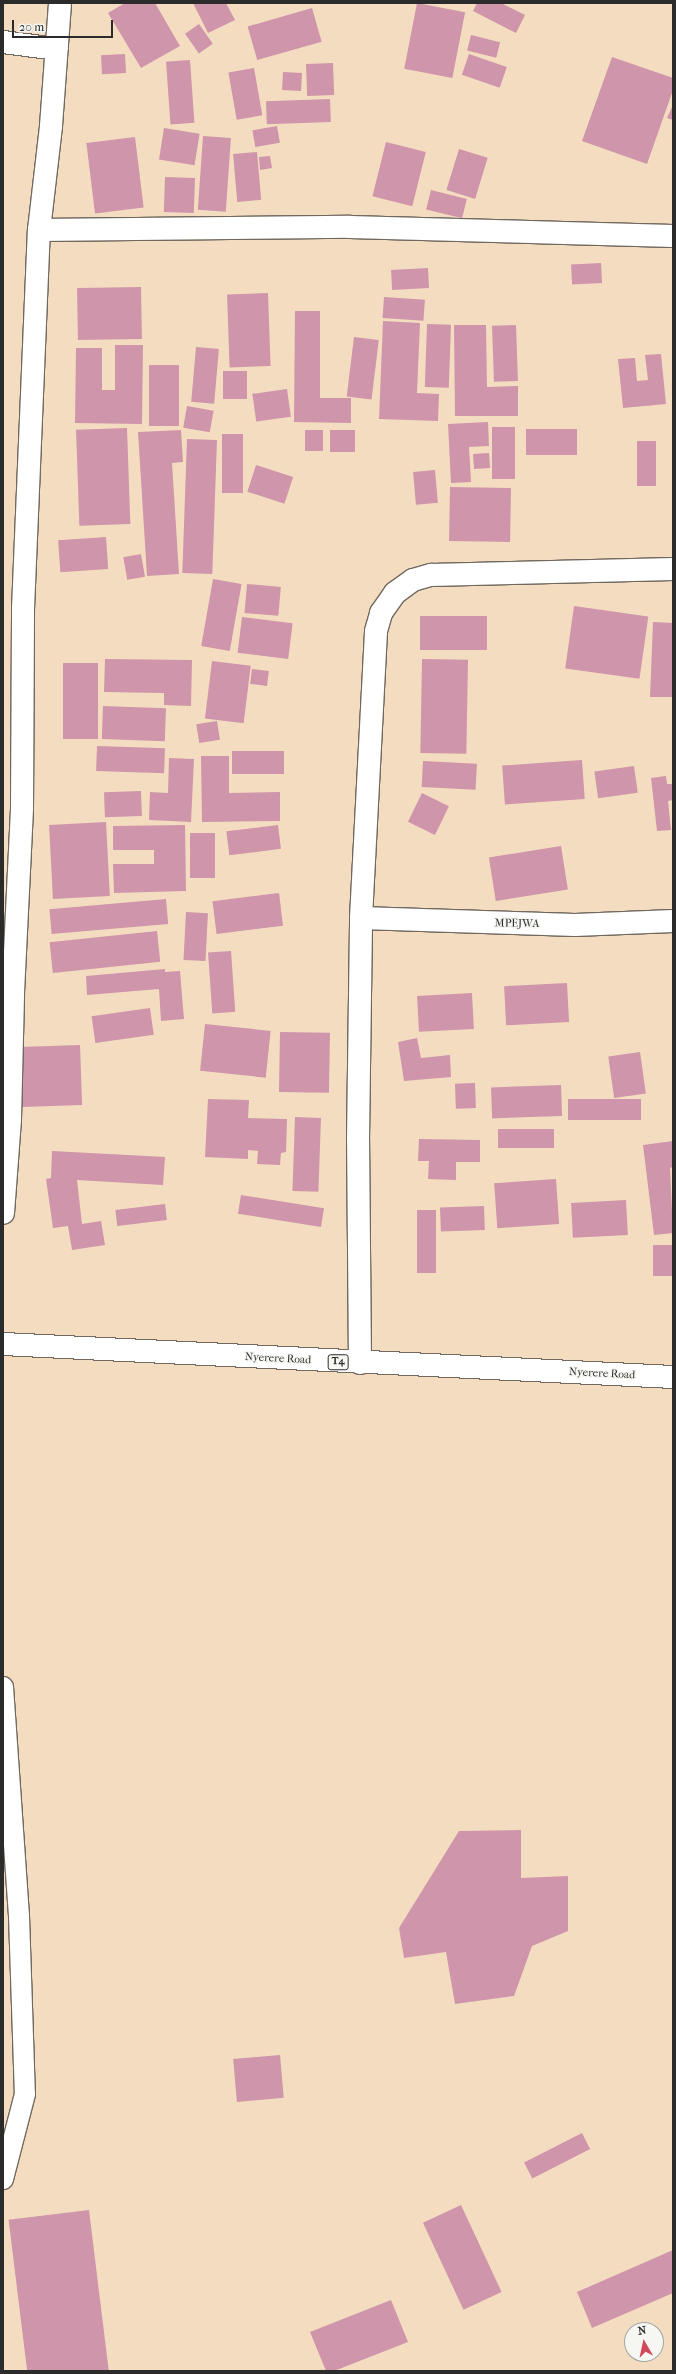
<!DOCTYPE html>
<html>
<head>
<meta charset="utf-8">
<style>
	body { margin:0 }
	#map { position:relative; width:676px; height:2374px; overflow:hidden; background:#f4dcc0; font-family:"IM FELL French Canon",serif }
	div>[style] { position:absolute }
	.building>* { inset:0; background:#cf95aa; transform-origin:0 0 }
	.roads { filter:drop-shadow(1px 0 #71695f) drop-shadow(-1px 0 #71695f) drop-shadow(0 1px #71695f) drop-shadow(0 -1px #71695f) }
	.lane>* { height:20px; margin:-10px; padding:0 10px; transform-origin:10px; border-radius:10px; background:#fff }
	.street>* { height:22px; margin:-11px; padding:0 11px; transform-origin:11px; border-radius:11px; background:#fff }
	.highway>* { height:22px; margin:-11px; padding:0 11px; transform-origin:11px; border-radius:11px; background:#fff }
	span { translate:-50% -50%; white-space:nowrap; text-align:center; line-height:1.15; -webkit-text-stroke:3px #f6f6f2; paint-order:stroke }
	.shield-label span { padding:1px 3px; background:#f6f6f2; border:1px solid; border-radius:3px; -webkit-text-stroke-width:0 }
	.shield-label { font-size:10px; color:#2b2b2b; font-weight:700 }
	.street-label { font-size:11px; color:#2b2b2b }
	.frame { position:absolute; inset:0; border:4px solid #2b2b2b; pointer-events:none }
	.north { position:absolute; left:624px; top:2322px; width:40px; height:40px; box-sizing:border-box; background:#f6f6f2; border:1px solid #a5a5a2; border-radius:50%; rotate:351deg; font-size:11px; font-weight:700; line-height:16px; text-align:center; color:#2b2b2b }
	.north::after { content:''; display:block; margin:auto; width:14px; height:18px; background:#d1495b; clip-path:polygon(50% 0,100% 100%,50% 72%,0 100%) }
	.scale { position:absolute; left:12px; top:20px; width:101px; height:18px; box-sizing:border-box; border:2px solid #2b2b2b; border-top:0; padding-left:5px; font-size:12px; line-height:14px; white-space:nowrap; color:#2b2b2b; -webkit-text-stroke:3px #f6f6f2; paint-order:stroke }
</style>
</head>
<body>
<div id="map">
	<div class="building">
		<i style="clip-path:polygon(125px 3px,155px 3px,180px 46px,141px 68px,108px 13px)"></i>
		<i style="clip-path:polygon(193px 3px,226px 3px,235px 20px,208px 33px)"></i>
		<i style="left:417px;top:3px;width:49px;height:67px;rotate:11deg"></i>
		<i style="clip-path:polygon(477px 3px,501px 3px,525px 15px,516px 33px,473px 11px)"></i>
		<i style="left:312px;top:8px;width:35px;height:67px;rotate:74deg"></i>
		<i style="left:199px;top:24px;width:24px;height:17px;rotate:55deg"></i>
		<i style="left:471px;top:35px;width:30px;height:16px;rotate:14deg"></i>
		<i style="left:125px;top:54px;width:19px;height:24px;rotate:87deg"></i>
		<i style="left:469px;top:54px;width:40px;height:22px;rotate:19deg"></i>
		<i style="clip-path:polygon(612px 57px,673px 78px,673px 90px,647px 164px,582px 141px)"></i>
		<i style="left:190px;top:60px;width:63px;height:24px;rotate:86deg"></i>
		<i style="left:333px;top:63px;width:32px;height:27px;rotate:88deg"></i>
		<i style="left:254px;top:68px;width:48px;height:26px;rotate:80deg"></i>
		<i style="left:283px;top:72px;width:19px;height:18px;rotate:3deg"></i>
		<i style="left:330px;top:99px;width:23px;height:64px;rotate:88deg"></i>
		<i style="clip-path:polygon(673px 105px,673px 120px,667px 118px)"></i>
		<i style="left:277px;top:126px;width:17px;height:25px;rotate:80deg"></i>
		<i style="left:164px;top:128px;width:36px;height:32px;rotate:9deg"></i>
		<i style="left:203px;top:136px;width:28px;height:74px;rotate:4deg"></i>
		<i style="left:135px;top:137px;width:71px;height:49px;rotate:83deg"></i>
		<i style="left:386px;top:142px;width:41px;height:56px;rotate:14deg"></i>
		<i style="left:459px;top:149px;width:30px;height:43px;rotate:17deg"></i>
		<i style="left:257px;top:152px;width:48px;height:24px;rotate:85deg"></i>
		<i style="clip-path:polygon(270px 156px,272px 168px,260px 170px,259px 157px)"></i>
		<i style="left:165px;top:177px;width:30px;height:35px;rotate:2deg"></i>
		<i style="left:431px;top:190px;width:37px;height:20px;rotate:14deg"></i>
		<i style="left:601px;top:263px;width:20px;height:30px;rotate:87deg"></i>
		<i style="left:428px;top:268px;width:20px;height:37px;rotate:87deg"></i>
		<i style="left:141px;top:287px;width:52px;height:64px;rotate:89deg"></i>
		<i style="left:268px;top:293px;width:73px;height:41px;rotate:88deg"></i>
		<i style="left:384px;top:297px;width:41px;height:21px;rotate:4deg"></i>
		<i style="clip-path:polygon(295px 311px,320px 311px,320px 398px,351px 398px,351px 423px,294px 422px)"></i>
		<i style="clip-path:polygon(383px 321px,420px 323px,417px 393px,439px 394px,438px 421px,379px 419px)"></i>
		<i style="left:427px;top:324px;width:24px;height:63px;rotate:2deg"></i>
		<i style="clip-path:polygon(454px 325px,486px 325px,487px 387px,518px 386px,518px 416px,455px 416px)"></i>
		<i style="left:516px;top:325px;width:56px;height:24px;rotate:88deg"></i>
		<i style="left:354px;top:337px;width:25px;height:60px;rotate:7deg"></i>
		<i style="clip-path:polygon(115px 345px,143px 345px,142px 424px,75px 423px,76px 348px,102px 348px,102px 390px,115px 390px)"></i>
		<i style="left:196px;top:347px;width:23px;height:55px;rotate:5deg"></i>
		<i style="clip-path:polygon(661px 354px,666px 404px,623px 408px,618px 359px,635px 358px,637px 381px,648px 380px,645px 355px)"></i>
		<i style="left:149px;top:365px;width:30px;height:61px"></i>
		<i style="left:223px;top:371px;width:24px;height:28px"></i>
		<i style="left:287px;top:389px;width:28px;height:35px;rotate:82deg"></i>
		<i style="left:187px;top:406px;width:27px;height:22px;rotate:10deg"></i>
		<i style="clip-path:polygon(488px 422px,489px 446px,469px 447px,471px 482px,451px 483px,448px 424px)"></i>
		<i style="left:492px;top:427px;width:23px;height:52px"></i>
		<i style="left:127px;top:428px;width:96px;height:51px;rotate:88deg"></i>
		<i style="left:526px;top:429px;width:51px;height:26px"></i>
		<i style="clip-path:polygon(181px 430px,183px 462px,172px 463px,179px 574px,147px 576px,138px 432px)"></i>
		<i style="left:305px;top:430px;width:18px;height:21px"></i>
		<i style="left:330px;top:430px;width:25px;height:22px"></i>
		<i style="left:222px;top:434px;width:21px;height:59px"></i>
		<i style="left:187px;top:439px;width:30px;height:134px;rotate:2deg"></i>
		<i style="left:637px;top:441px;width:19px;height:45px"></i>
		<i style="left:489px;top:453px;width:15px;height:16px;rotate:86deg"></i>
		<i style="left:256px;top:465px;width:39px;height:28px;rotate:18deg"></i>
		<i style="left:435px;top:470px;width:33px;height:22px;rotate:85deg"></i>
		<i style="left:450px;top:487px;width:61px;height:54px;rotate:1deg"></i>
		<i style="left:106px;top:537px;width:32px;height:48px;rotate:86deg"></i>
		<i style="left:141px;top:554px;width:23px;height:18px;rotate:80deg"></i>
		<i style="left:213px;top:579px;width:29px;height:68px;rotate:10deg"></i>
		<i style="left:247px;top:584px;width:34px;height:29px;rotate:5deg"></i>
		<i style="left:574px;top:606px;width:75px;height:63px;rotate:8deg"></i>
		<i style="left:487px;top:616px;width:34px;height:67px;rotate:90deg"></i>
		<i style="left:242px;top:617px;width:51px;height:36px;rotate:7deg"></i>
		<i style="clip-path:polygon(653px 622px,673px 623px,673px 697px,650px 697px)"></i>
		<i style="clip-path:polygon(105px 659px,192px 660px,191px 706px,164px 705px,164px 693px,104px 692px)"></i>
		<i style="left:422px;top:659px;width:46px;height:94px;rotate:1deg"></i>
		<i style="left:212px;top:661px;width:39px;height:58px;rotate:7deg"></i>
		<i style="left:63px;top:663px;width:35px;height:76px"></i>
		<i style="left:252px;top:669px;width:17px;height:15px;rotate:7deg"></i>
		<i style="left:103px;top:706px;width:63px;height:33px;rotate:2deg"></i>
		<i style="left:217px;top:721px;width:19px;height:21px;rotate:81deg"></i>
		<i style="left:97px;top:746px;width:68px;height:25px;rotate:2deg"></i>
		<i style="left:284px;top:751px;width:23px;height:52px;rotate:90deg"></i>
		<i style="clip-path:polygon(201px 756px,229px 756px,229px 793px,280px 792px,280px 821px,202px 822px)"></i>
		<i style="clip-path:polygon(169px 758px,194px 759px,191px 822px,149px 820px,150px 792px,168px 793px)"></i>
		<i style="left:582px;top:760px;width:39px;height:80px;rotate:86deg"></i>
		<i style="left:423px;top:761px;width:54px;height:26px;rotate:3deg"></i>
		<i style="left:634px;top:766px;width:27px;height:40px;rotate:82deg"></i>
		<i style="clip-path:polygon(666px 776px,667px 784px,673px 784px,673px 800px,668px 801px,671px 830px,657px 831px,651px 778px)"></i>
		<i style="left:141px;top:791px;width:25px;height:37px;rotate:88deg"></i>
		<i style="left:422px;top:793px;width:30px;height:32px;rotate:26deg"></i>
		<i style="left:106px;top:822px;width:74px;height:57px;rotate:87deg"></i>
		<i style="clip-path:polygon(185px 825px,186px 891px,114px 893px,113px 864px,154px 864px,154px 850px,113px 850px,113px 826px)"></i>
		<i style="left:278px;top:825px;width:24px;height:52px;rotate:83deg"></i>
		<i style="left:215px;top:833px;width:45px;height:25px;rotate:90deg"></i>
		<i style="left:561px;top:846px;width:44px;height:73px;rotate:81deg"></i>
		<i style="left:279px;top:893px;width:33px;height:67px;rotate:83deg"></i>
		<i style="left:166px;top:899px;width:25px;height:117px;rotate:85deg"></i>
		<i style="left:186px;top:912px;width:22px;height:48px;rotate:3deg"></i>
		<i style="left:157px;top:931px;width:31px;height:108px;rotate:84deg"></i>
		<i style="left:231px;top:951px;width:61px;height:23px;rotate:86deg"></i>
		<i style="clip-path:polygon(165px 969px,165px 972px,180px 971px,184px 1019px,161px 1021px,159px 989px,87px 995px,86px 976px)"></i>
		<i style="left:567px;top:983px;width:39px;height:63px;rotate:87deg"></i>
		<i style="left:472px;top:993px;width:36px;height:55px;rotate:87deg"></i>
		<i style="left:150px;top:1008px;width:27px;height:59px;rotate:82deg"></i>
		<i style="left:205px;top:1024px;width:66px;height:47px;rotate:6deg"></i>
		<i style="left:280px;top:1032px;width:50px;height:60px;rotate:1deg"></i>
		<i style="clip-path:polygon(417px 1038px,421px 1058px,450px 1055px,451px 1077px,404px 1081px,398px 1042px)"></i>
		<i style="left:80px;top:1045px;width:60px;height:60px;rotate:88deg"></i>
		<i style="left:640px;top:1052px;width:42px;height:32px;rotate:82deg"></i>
		<i style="left:475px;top:1083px;width:25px;height:20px;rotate:88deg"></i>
		<i style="left:561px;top:1085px;width:31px;height:70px;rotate:88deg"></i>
		<i style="clip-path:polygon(208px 1099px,249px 1100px,248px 1118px,287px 1119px,286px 1152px,281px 1153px,280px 1165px,257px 1164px,258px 1151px,248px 1150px,248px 1159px,205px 1157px)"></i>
		<i style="left:641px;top:1099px;width:21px;height:73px;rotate:90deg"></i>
		<i style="left:295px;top:1117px;width:26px;height:74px;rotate:2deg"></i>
		<i style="left:554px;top:1129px;width:19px;height:56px;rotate:90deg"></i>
		<i style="clip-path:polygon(419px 1139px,480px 1140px,480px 1162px,456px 1162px,456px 1180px,428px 1179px,429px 1161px,418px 1161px)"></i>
		<i style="clip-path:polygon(673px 1141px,673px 1167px,670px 1168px,673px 1233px,654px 1235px,643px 1145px)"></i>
		<i style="clip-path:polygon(52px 1151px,165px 1157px,163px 1185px,77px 1180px,82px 1224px,101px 1221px,105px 1245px,72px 1250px,68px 1226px,53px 1228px,46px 1179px,51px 1178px)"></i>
		<i style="left:556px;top:1179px;width:45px;height:62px;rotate:86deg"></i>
		<i style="left:241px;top:1195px;width:84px;height:19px;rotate:9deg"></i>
		<i style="left:626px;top:1200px;width:35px;height:55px;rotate:87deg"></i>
		<i style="left:165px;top:1204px;width:16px;height:50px;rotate:83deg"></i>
		<i style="left:484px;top:1206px;width:24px;height:44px;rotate:88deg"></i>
		<i style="left:417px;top:1210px;width:19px;height:63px"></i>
		<i style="left:673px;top:1245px;width:31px;height:20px;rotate:90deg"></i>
		<i style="clip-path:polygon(521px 1830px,521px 1878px,568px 1876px,568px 1931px,532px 1946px,514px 1996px,455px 2004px,446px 1952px,404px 1958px,399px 1928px,459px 1831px)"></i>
		<i style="left:280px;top:2055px;width:43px;height:47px;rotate:85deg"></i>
		<i style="left:582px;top:2133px;width:18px;height:65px;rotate:63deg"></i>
		<i style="left:461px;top:2205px;width:96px;height:42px;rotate:65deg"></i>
		<i style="left:89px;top:2210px;width:162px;height:81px;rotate:83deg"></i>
		<i style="clip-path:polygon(673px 2250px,673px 2293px,592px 2328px,577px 2292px)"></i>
		<i style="clip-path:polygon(391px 2300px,408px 2342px,334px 2371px,326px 2371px,310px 2332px)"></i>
	</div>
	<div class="roads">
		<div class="lane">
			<i style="left:3px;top:1687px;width:230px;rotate:86deg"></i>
			<i style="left:19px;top:1916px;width:178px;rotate:88.1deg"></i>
			<i style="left:25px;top:2094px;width:88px;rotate:104.5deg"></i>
		</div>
		<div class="street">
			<i style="left:3px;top:42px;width:54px;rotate:7.4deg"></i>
			<i style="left:39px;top:230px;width:311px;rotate:-0.6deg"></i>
			<i style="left:350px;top:227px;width:323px;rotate:1.6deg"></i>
			<i style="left:361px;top:918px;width:214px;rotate:1.9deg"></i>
			<i style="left:575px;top:925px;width:98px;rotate:-2.3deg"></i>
			<i style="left:3px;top:1213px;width:94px;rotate:-85.7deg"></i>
			<i style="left:10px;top:1119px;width:126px;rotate:-88.6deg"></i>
			<i style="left:13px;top:993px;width:185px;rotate:-87.2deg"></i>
			<i style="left:22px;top:808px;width:199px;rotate:-89.7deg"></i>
			<i style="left:23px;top:609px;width:379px;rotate:-87.6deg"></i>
			<i style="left:39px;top:230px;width:105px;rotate:-83.4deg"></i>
			<i style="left:51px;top:126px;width:123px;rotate:-85.8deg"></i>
			<i style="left:360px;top:1363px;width:224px;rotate:-90.5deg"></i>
			<i style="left:358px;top:1139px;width:221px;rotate:-89.2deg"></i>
			<i style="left:361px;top:918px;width:287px;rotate:-87deg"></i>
			<i style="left:376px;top:631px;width:19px;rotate:-74deg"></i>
			<i style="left:381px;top:613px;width:24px;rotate:-55deg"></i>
			<i style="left:395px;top:593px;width:22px;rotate:-36deg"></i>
			<i style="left:413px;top:580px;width:19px;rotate:-16deg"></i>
			<i style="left:431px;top:575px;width:242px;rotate:-1.4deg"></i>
		</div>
		<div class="highway">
			<i style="left:3px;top:1344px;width:671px;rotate:2.82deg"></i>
		</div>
	</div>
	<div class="shield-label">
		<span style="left:338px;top:1362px">T4</span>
	</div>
	<div class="street-label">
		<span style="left:517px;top:924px;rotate:1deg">MPEJWA</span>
		<span style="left:278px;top:1359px;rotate:3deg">Nyerere Road</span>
		<span style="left:602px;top:1374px;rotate:3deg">Nyerere Road</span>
	</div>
	<div class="frame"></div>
	<div class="north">N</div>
	<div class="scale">20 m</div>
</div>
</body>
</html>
